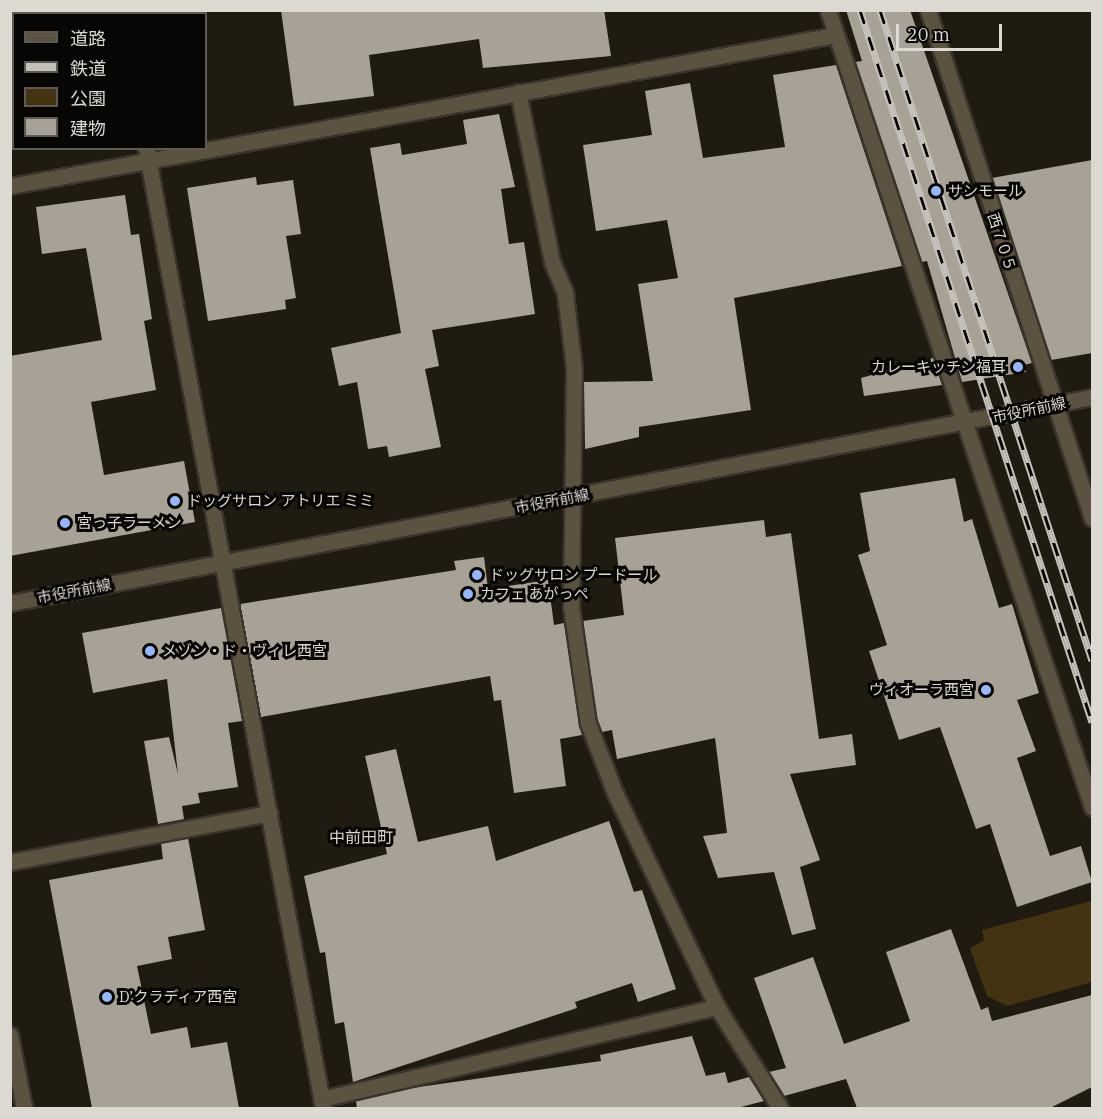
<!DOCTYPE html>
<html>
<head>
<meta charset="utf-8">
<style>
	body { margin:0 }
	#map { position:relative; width:1103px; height:1119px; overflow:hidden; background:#201b11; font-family:"IBM Plex Serif","Noto Sans JP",serif }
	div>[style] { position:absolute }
	.green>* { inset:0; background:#433311 }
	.building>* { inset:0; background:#a8a195 }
	.roads { filter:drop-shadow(2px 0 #3a352c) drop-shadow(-2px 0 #3a352c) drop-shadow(0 2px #3a352c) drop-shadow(0 -2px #3a352c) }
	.minor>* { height:15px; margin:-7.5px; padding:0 7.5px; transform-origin:7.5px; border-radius:7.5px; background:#5c5240 }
	.tertiary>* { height:15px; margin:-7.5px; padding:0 7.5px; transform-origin:7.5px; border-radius:7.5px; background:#5c5240 }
	.rail>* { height:7px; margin-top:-3.5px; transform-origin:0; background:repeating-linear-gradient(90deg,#080604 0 14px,#c5c1bb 0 28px); box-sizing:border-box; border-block:2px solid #c5c1bb }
	.dots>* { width:16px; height:16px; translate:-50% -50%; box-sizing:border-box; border:3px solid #080604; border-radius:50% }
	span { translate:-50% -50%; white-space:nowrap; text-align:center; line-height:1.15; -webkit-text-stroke:6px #080604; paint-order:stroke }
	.poi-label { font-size:15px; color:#dcd8d2 }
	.left { translate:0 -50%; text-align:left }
	.right { translate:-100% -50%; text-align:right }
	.street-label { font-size:15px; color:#dcd8d2 }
	.neighbourhood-label { font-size:16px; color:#dcd5c7 }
	.frame { position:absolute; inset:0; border:12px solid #dcd8d2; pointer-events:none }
	.legend { position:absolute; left:12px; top:12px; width:195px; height:138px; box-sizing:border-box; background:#080604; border:2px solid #5d5a56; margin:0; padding:8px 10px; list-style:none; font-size:18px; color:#dcd8d2 }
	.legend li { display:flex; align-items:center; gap:12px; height:30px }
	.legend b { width:30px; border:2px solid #5d5a56 }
	.scale { position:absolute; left:896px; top:24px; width:106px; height:27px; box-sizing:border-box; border:3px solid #dcd8d2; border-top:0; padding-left:8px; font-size:18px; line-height:21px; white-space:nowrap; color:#dcd8d2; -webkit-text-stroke:4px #080604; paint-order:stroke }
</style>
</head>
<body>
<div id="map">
	<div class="green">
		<i style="clip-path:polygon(1091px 901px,1092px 982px,1007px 1006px,987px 996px,970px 948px,984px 940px,982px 930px)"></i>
	</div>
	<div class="building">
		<i style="clip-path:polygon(281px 10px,604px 10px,611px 56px,483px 68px,479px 39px,369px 55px,374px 96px,294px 106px)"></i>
		<i style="clip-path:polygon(846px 10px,910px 10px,1032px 363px,1024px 365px,1026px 372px,962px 382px,927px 261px,922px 262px,855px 62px,862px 61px)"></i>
		<i style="clip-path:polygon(836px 65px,902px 266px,734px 298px,751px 410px,639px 427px,639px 437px,585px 449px,584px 382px,653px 381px,638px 284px,678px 278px,667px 220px,596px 231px,583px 145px,652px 135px,645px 91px,690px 83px,703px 158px,785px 147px,773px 75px)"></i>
		<i style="clip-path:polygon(499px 114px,515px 187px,501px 189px,509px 244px,524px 242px,535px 314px,432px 330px,439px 366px,425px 369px,441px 447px,389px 457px,387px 446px,368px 449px,357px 382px,339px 386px,331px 348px,401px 333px,370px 148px,400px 143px,402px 155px,467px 144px,463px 120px)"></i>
		<i style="clip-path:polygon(1092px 160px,1092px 353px,1051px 360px,992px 178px)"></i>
		<i style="clip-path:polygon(256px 177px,257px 185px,293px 180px,301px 234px,286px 236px,296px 298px,285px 300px,286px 309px,208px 321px,187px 188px)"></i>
		<i style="clip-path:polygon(125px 195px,131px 235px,139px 234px,152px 319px,144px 321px,156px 390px,91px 402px,104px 475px,184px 461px,195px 522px,10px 556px,10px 356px,102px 340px,86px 248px,42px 254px,36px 207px)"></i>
		<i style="clip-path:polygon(933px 358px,942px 385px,864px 396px,861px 378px)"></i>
		<i style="clip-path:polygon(955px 478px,964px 522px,972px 519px,999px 608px,1012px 604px,1039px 693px,1017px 700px,1036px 751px,1017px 758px,1040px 826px,1050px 856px,1081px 846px,1092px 882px,1017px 907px,990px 824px,976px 829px,940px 727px,899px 740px,869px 651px,887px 645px,858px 555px,870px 551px,860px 493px)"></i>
		<i style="clip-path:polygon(764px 520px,766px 537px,791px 533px,819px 739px,852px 734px,856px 765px,790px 774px,820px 860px,800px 867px,816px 929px,792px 935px,774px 872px,718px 878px,703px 836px,727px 833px,715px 738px,617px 759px,612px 730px,602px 732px,597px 721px,583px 621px,624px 615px,615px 538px)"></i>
		<i style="clip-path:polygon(484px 557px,488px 589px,548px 580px,554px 625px,564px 623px,582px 735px,560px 739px,566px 786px,514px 793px,501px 700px,494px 701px,490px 676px,261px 717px,240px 604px,456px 570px,454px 561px)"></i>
		<i style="clip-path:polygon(221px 608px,242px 721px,228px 723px,238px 787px,198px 793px,200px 803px,182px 806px,184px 819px,158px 824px,144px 741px,169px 737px,178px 774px,167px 679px,93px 693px,82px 633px)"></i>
		<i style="clip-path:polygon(396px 749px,418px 842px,488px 826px,496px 861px,609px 821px,634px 892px,642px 890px,676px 989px,638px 1002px,632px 983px,575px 1002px,577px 1008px,353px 1082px,344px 1022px,335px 1024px,325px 952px,320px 953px,304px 876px,387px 854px,365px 756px)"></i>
		<i style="clip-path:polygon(188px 838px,205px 930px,168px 937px,172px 959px,137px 966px,151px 1034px,187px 1027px,191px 1048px,227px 1042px,239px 1108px,92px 1108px,49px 880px,163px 859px,161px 843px)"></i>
		<i style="clip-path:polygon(951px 929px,981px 1010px,988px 1007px,992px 1021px,1092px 995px,1092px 1087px,1050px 1108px,857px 1108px,846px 1079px,784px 1096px,769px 1072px,786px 1068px,754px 978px,813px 957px,844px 1044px,910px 1021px,886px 952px)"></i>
		<i style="clip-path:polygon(692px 1036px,706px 1076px,725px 1072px,728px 1083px,749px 1077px,764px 1101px,737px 1108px,357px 1108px,356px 1101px,412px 1088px,601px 1061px,600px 1055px)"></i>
	</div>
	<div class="roads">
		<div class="minor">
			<i style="left:122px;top:10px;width:4px;rotate:76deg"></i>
			<i style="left:828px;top:10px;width:840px;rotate:71.67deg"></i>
			<i style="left:928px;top:10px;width:534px;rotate:72.11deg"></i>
			<i style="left:518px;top:92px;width:173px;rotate:78.7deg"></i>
			<i style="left:552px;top:262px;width:34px;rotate:67deg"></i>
			<i style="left:565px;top:293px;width:77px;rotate:83.2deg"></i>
			<i style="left:574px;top:369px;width:238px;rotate:90.7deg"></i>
			<i style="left:571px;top:607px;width:117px;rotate:81.7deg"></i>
			<i style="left:588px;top:723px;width:75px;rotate:68.9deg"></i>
			<i style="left:615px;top:793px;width:237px;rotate:64.5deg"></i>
			<i style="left:717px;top:1007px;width:119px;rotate:58deg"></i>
			<i style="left:146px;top:148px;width:976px;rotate:79.55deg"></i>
			<i style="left:10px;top:186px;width:839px;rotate:-10.37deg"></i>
			<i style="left:10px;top:862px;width:264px;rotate:-10.7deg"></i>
			<i style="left:321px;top:1099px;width:407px;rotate:-13.1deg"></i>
		</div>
		<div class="tertiary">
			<i style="left:10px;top:603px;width:1101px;rotate:-10.78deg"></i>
			<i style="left:10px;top:1035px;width:74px;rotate:79.1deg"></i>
		</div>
	</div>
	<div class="rail">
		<i style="left:860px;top:10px;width:749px;rotate:71.95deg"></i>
		<i style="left:880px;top:10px;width:684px;rotate:71.94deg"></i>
	</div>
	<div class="dots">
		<i style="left:936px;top:191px;background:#94b7fd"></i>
		<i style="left:1018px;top:367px;background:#94b7fd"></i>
		<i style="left:175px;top:501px;background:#94b7fd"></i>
		<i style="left:65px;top:523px;background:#94b7fd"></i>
		<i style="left:477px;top:575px;background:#94b7fd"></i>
		<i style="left:468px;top:594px;background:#94b7fd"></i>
		<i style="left:150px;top:651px;background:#94b7fd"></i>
		<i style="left:986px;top:690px;background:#94b7fd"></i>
		<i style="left:107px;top:997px;background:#94b7fd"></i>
	</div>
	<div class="poi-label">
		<span class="left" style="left:948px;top:191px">サンモール</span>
		<span class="right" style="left:1006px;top:367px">カレーキッチン福耳</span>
		<span class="left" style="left:187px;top:501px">ドッグサロン アトリエ ミミ</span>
		<span class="left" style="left:77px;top:523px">宮っ子ラーメン</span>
		<span class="left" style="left:489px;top:575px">ドッグサロン プードール</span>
		<span class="left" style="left:480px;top:594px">カフェ あがっぺ</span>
		<span class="left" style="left:162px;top:651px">メゾン・ド・ヴィレ西宮</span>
		<span class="right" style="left:974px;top:690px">ヴィオーラ西宮</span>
		<span class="left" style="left:119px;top:997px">D’クラディア西宮</span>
	</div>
	<div class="street-label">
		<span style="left:1002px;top:242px;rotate:72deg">西７０５</span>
		<span style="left:1029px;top:410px;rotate:-12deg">市役所前線</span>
		<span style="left:552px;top:501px;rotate:-11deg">市役所前線</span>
		<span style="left:74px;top:591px;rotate:-11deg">市役所前線</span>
	</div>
	<div class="neighbourhood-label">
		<span style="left:361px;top:837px">中前田町</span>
	</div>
	<div class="frame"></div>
	<ul class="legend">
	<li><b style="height:8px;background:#5c5240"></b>道路</li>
	<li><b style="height:8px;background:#c5c1bb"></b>鉄道</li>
	<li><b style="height:16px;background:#433311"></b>公園</li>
	<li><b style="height:16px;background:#a8a195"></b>建物</li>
	</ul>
	<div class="scale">20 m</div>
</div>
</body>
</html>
